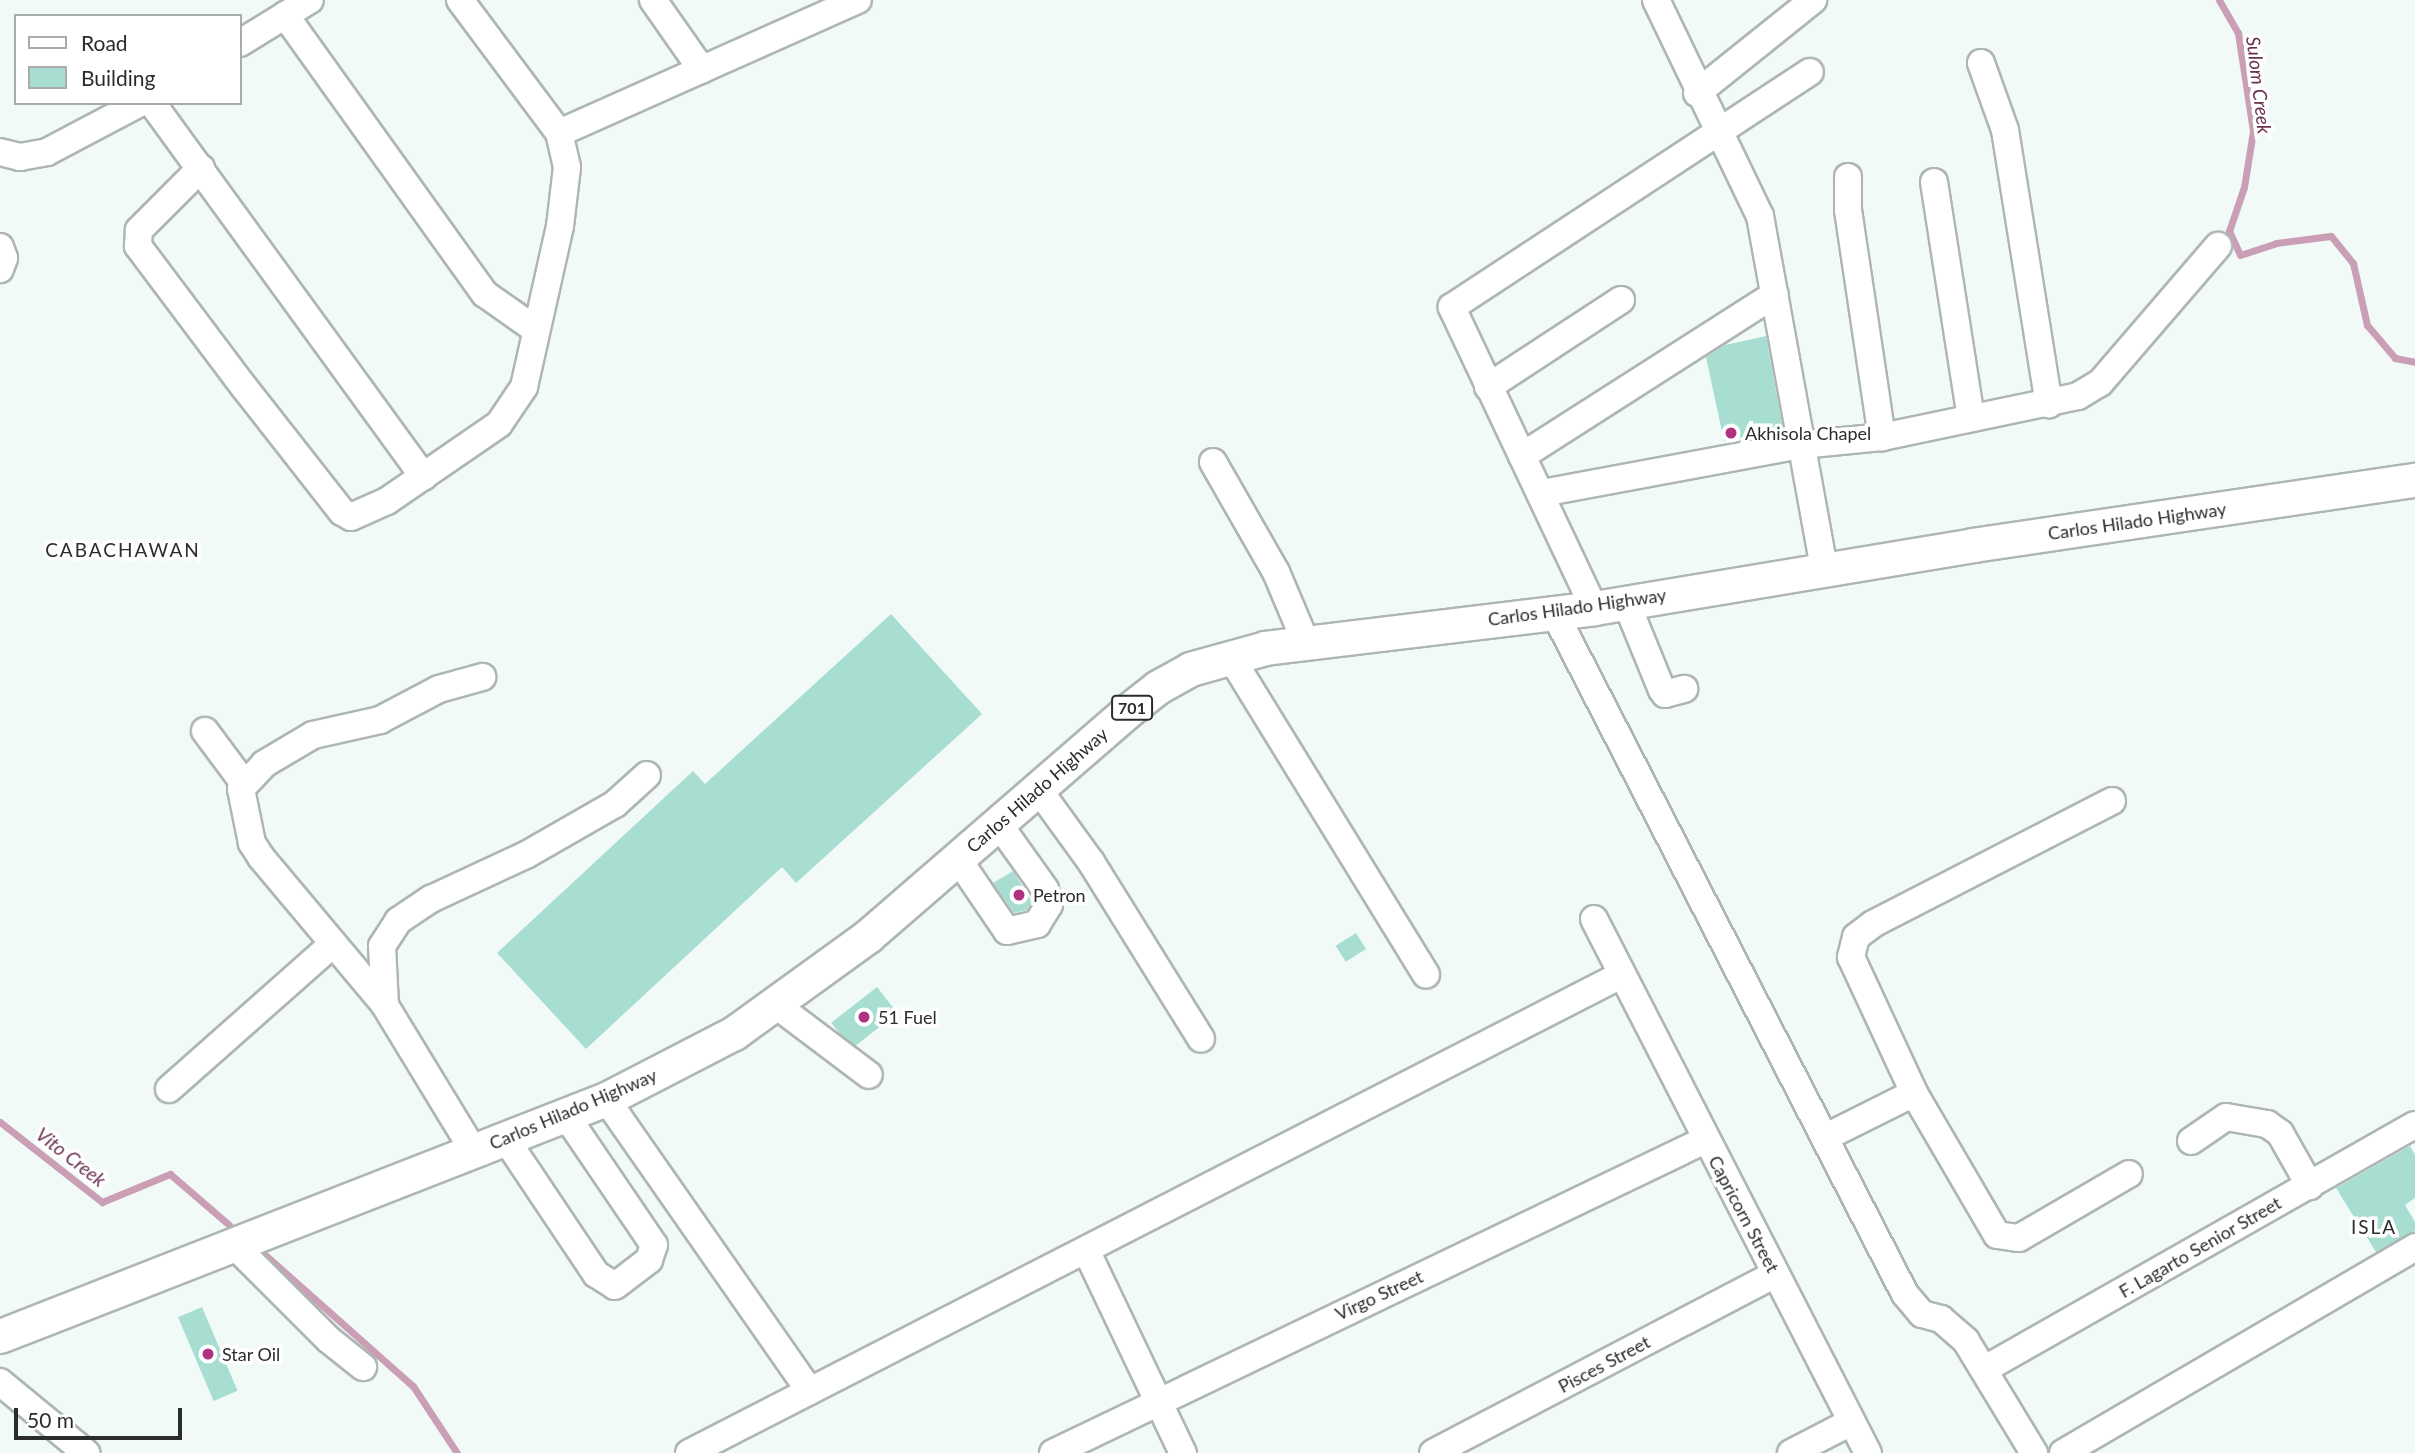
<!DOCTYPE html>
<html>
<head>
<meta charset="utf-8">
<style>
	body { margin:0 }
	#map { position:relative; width:2415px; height:1453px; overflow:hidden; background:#f1faf7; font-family:Lato,sans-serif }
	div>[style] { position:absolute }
	.stream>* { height:7px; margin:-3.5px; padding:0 3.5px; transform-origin:3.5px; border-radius:3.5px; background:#ca9fb5 }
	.building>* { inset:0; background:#a8ded2; transform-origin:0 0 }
	.roads { filter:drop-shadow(2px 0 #aeb6b4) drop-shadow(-2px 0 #aeb6b4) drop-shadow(0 2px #aeb6b4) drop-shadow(0 -2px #aeb6b4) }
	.minor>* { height:26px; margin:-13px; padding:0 13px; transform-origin:13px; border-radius:13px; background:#fff }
	.major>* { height:33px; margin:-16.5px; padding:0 16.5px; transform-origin:16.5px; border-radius:16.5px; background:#fff }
	.dots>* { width:19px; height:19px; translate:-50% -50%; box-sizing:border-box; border:4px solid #fff; border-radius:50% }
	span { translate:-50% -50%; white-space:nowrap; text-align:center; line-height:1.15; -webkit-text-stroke:7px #fff; paint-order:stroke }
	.shield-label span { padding:2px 5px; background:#fff; border:2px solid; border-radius:5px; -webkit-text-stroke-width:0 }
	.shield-label { font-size:16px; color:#2a2d2c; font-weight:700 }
	.poi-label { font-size:18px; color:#2a2d2c }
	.left { translate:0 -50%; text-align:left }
	.street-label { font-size:18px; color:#2a2d2c }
	.water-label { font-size:19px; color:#683251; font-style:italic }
	.neighbourhood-label { font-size:19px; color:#2a2d2c; letter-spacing:2px }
	.legend { position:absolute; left:14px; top:14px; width:228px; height:91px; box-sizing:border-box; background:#fff; border:2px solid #aaabab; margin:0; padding:9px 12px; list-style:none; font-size:21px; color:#2a2d2c }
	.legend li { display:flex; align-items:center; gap:14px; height:35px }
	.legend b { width:35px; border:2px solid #aaabab }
	.scale { position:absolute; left:14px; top:1408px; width:168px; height:32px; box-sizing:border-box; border:4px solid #2a2d2c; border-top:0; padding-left:9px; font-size:21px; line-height:24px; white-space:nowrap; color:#2a2d2c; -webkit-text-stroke:5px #fff; paint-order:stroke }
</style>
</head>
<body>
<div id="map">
	<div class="stream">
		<i style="left:2219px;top:0;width:38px;rotate:60deg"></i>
		<i style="left:2238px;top:33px;width:99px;rotate:81.3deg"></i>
		<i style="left:2253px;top:131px;width:57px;rotate:99.1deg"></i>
		<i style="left:2244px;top:187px;width:46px;rotate:108.8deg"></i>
		<i style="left:2229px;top:231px;width:26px;rotate:65deg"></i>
		<i style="left:2240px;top:255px;width:38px;rotate:-18deg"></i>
		<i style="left:2276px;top:243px;width:55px;rotate:-7.3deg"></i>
		<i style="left:2331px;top:236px;width:35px;rotate:51deg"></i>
		<i style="left:2353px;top:263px;width:64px;rotate:77.3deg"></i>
		<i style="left:2367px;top:325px;width:43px;rotate:49.7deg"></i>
		<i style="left:2395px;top:358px;width:20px;rotate:11deg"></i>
		<i style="left:0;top:1122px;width:130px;rotate:38.1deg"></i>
		<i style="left:102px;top:1202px;width:74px;rotate:-22.4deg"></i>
		<i style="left:170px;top:1174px;width:78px;rotate:40.8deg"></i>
		<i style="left:263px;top:1253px;width:200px;rotate:41.6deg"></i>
		<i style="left:413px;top:1386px;width:80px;rotate:56.7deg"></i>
	</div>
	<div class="building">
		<i style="clip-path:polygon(1766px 336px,1783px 429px,1724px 441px,1706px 357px,1725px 345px)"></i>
		<i style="clip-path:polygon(891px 614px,982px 714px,796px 883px,782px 867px,586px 1049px,497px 953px,693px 771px,705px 784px)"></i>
		<i style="clip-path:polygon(1013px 871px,1032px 902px,1027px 910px,1014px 913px,993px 883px)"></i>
		<i style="left:1356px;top:933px;width:19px;height:24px;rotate:58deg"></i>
		<i style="left:877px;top:987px;width:33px;height:58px;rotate:52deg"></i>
		<i style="clip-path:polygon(2410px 1146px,2415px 1155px,2415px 1198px,2405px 1205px,2415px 1222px,2415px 1231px,2376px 1252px,2336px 1188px)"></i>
		<i style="left:202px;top:1307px;width:91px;height:26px;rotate:67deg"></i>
	</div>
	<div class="roads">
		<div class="minor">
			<i style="left:460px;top:0;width:166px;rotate:53.3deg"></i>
			<i style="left:653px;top:0;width:85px;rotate:55deg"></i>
			<i style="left:1656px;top:0;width:240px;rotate:64.3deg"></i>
			<i style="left:1760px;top:216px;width:358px;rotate:79.7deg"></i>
			<i style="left:285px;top:15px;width:343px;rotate:54.4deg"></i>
			<i style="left:485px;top:294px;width:62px;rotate:35.2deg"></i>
			<i style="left:240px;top:43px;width:82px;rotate:-31.6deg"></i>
			<i style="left:1981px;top:63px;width:71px;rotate:70.3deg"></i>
			<i style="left:2005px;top:130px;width:278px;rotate:80.9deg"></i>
			<i style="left:1697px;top:93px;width:149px;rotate:-38.7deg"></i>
			<i style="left:152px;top:103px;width:462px;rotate:54deg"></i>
			<i style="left:0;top:152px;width:21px;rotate:14deg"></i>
			<i style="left:20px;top:157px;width:27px;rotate:-10deg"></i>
			<i style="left:47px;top:152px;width:105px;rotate:-27.8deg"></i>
			<i style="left:201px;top:168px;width:88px;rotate:135deg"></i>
			<i style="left:139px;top:230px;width:16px;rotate:94deg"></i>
			<i style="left:138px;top:246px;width:176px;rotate:53.1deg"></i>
			<i style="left:244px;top:387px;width:159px;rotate:51.9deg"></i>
			<i style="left:342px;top:512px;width:10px;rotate:29deg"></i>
			<i style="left:351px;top:517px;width:39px;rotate:-24deg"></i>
			<i style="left:387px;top:501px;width:136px;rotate:-34.5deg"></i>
			<i style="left:499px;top:424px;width:45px;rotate:-56deg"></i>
			<i style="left:524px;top:387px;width:165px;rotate:-77.4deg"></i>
			<i style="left:560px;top:226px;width:59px;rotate:-83.2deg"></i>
			<i style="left:567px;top:167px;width:35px;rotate:-103deg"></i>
			<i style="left:559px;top:133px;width:327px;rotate:-24deg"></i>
			<i style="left:1848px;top:177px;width:33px;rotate:90deg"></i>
			<i style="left:1848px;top:210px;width:230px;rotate:81.5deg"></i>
			<i style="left:1934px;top:182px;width:239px;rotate:81.1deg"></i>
			<i style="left:0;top:247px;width:12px;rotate:70deg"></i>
			<i style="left:4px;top:258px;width:12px;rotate:110deg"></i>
			<i style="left:1488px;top:387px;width:159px;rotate:-33.2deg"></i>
			<i style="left:1522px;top:456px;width:300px;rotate:-32.6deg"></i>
			<i style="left:1213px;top:462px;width:127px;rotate:60.2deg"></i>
			<i style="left:1276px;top:572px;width:77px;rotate:67.1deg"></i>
			<i style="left:1542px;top:493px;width:263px;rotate:-10.5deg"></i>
			<i style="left:1801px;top:445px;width:81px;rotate:-5.6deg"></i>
			<i style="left:1882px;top:437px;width:200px;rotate:-11.8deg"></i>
			<i style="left:2078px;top:396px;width:26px;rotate:-31deg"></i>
			<i style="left:2100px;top:383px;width:181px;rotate:-49.3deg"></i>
			<i style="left:1626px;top:602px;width:95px;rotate:67.8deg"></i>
			<i style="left:1662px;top:690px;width:5px;rotate:53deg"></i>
			<i style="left:1665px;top:694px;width:20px;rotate:-15deg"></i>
			<i style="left:1594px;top:608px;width:333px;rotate:-115.3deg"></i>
			<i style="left:1452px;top:307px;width:428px;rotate:-33.3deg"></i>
			<i style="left:1554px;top:612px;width:767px;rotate:62.77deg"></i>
			<i style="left:1905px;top:1294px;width:26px;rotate:50deg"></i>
			<i style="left:1922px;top:1314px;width:20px;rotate:15deg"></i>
			<i style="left:1941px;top:1319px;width:33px;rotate:41deg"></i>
			<i style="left:1966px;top:1341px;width:131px;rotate:58.7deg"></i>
			<i style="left:1230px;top:656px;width:374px;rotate:58.4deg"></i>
			<i style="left:205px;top:731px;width:64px;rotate:53.3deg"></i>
			<i style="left:1038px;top:789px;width:90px;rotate:54deg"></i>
			<i style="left:1091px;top:862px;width:208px;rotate:58.1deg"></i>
			<i style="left:2112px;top:801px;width:269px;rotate:152.8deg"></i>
			<i style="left:1873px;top:924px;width:21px;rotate:143deg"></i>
			<i style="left:1856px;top:937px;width:21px;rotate:104deg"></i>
			<i style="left:1851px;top:957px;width:150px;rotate:65.1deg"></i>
			<i style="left:1914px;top:1093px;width:164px;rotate:59.7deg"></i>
			<i style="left:1997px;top:1235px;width:22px;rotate:8deg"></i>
			<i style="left:2019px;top:1238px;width:127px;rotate:-30.2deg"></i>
			<i style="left:958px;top:859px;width:87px;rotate:55.8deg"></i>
			<i style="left:1007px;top:931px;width:31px;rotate:-13deg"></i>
			<i style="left:1037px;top:924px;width:22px;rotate:-58deg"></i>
			<i style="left:1049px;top:905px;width:16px;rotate:-104deg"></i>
			<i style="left:1045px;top:889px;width:81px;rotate:-125.5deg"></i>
			<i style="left:1594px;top:919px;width:600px;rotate:62.84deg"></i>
			<i style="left:385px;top:1005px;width:59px;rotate:-92.9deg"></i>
			<i style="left:382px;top:946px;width:30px;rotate:-57deg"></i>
			<i style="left:398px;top:921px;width:40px;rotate:-34deg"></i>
			<i style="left:431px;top:899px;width:105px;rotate:-24.9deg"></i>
			<i style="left:526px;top:855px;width:103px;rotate:-29.8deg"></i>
			<i style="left:615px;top:804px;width:43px;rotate:-42.2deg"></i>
			<i style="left:776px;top:1005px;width:116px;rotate:37deg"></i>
			<i style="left:169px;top:1089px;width:217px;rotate:-41.5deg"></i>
			<i style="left:606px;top:1099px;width:356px;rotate:55.1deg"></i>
			<i style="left:1828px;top:1136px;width:96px;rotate:-26.6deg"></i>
			<i style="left:505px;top:1138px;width:164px;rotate:56.2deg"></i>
			<i style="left:596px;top:1274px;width:22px;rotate:32deg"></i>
			<i style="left:615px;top:1286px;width:43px;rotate:-37.4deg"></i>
			<i style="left:649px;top:1260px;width:16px;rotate:-72deg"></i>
			<i style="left:654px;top:1245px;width:158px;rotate:-124.2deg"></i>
			<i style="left:2191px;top:1141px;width:42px;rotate:-34.4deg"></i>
			<i style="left:2226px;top:1117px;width:42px;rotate:9.7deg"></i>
			<i style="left:2267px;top:1124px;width:16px;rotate:35deg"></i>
			<i style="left:2280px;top:1133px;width:61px;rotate:60.5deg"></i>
			<i style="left:473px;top:1150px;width:170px;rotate:-121.3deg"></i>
			<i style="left:385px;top:1005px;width:193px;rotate:-130deg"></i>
			<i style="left:261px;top:857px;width:17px;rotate:-123deg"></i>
			<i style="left:252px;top:843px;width:55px;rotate:-101.5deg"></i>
			<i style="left:241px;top:789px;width:34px;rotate:-47deg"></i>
			<i style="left:264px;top:764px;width:57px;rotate:-30.6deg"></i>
			<i style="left:313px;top:735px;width:69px;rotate:-12.6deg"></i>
			<i style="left:380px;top:720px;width:67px;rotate:-27.7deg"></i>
			<i style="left:439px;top:689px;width:45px;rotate:-15.6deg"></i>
			<i style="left:234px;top:1245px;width:133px;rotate:45deg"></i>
			<i style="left:328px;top:1339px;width:45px;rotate:38.7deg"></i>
			<i style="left:1087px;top:1252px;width:223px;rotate:64.5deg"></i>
			<i style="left:1985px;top:1369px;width:494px;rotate:-29.6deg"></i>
			<i style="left:0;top:1382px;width:112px;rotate:39.5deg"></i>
			<i style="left:689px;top:1453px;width:1047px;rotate:-27.15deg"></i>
			<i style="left:1053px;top:1453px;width:723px;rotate:-25.64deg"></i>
			<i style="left:1433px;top:1453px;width:386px;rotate:-27.6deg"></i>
			<i style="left:1791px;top:1453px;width:68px;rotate:-27.3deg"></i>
			<i style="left:2063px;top:1453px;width:408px;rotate:-30.3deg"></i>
		</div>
		<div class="major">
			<i style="left:0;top:1336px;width:651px;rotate:-21.36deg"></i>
			<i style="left:606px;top:1099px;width:144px;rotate:-27.3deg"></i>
			<i style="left:734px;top:1033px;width:165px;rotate:-35.9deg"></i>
			<i style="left:868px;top:936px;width:340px;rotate:-40.9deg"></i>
			<i style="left:1125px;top:713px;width:42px;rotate:-38.2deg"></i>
			<i style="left:1158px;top:687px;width:37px;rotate:-29deg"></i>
			<i style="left:1190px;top:669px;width:78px;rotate:-15.6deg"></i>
			<i style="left:1265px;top:648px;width:331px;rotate:-6.9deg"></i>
			<i style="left:1594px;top:608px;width:384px;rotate:-9.4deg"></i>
			<i style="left:1973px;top:545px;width:447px;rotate:-8.4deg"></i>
		</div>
	</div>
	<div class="dots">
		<i style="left:1731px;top:433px;background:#af3180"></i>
		<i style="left:1019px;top:895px;background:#af3180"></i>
		<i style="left:864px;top:1017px;background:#af3180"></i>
		<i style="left:208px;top:1354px;background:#af3180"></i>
	</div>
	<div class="shield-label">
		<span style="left:1132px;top:708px">701</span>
	</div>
	<div class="poi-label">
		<span class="left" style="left:1745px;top:433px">Akhisola Chapel</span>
		<span class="left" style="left:1033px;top:895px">Petron</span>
		<span class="left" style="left:878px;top:1017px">51 Fuel</span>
		<span class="left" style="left:222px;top:1354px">Star Oil</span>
	</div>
	<div class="street-label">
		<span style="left:2137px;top:521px;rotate:-8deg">Carlos Hilado Highway</span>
		<span style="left:1577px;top:607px;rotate:-8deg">Carlos Hilado Highway</span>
		<span style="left:1037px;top:790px;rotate:-41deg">Carlos Hilado Highway</span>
		<span style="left:573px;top:1109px;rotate:-23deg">Carlos Hilado Highway</span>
		<span style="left:1744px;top:1214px;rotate:62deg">Capricorn Street</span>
		<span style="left:2200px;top:1247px;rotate:-30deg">F. Lagarto Senior Street</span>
		<span style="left:1379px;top:1295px;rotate:-25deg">Virgo Street</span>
		<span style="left:1604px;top:1364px;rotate:-28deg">Pisces Street</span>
	</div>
	<div class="water-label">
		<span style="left:2259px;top:85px;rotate:83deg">Sulom Creek</span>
		<span style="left:71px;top:1157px;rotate:38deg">Vito Creek</span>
	</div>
	<div class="neighbourhood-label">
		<span style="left:123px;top:550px">CABACHAWAN</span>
		<span style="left:2374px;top:1227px">ISLA</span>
	</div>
	<ul class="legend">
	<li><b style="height:9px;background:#fff"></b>Road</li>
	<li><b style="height:19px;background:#a8ded2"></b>Building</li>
	</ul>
	<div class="scale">50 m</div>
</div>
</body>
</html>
